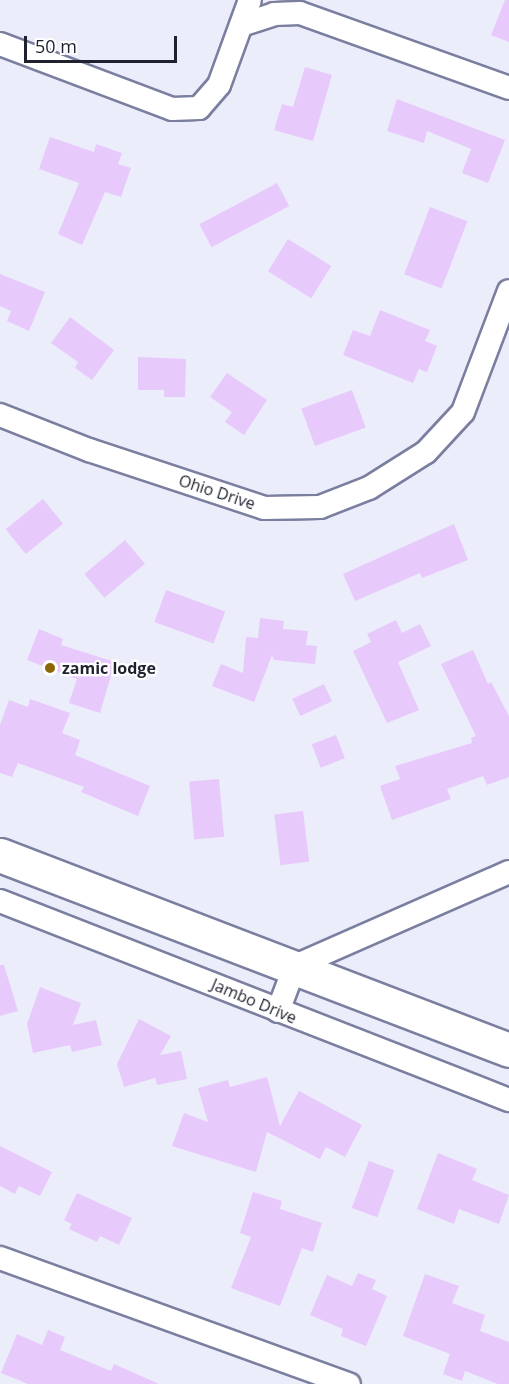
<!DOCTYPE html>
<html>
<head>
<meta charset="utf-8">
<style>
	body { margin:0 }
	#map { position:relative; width:509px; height:1384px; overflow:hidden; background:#ebedfb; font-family:"Open Sans",sans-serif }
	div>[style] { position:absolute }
	.building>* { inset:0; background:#e8c9fb; transform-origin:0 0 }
	.roads { filter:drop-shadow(2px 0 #7b7f9f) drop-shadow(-2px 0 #7b7f9f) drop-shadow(0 2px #7b7f9f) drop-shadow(0 -2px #7b7f9f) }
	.minor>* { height:22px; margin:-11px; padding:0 11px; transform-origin:11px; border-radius:11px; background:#fff }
	.secondary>* { height:33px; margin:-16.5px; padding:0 16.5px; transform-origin:16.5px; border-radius:16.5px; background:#fff }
	.dots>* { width:16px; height:16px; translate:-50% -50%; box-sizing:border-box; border:3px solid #fff; border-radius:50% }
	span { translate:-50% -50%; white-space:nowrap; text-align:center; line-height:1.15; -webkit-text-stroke:4.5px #fff; paint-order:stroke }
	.street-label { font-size:16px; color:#1f212e }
	.poi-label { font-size:16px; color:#1f212e; font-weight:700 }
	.left { translate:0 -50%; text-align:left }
	.scale { position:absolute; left:24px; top:36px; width:153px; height:27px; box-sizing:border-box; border:3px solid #1f212e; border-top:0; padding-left:8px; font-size:18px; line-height:21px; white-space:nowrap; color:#1f212e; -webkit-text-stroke:4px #fff; paint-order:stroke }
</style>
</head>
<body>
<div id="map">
	<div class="building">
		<i style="clip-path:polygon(505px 0,509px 0,509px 42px,491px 35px)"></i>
		<i style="clip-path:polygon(305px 67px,332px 75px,313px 141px,274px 130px,282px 104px,293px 107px)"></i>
		<i style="clip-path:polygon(397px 99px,505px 140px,488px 183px,462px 173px,471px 149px,427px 131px,424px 143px,387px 131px)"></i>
		<i style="clip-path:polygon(50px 137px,94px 152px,96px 144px,122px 153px,118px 164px,131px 168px,121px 197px,105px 192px,82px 245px,58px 234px,79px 183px,39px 169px)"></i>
		<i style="left:277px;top:183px;width:26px;height:88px;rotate:62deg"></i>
		<i style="left:430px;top:207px;width:40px;height:72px;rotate:21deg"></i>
		<i style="left:288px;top:239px;width:51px;height:38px;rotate:32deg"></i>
		<i style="clip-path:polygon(0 274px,45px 292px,29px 331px,7px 321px,11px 311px,0 306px)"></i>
		<i style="clip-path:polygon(380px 310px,430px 330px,425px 341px,437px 346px,427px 372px,419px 369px,413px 383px,343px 355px,353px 330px,370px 336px)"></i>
		<i style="clip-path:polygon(70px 317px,114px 350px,92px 380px,75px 368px,78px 362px,51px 343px)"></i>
		<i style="clip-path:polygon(138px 357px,186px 359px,185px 397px,164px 397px,164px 390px,138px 390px)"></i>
		<i style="clip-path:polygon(227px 373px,267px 400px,244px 435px,225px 422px,232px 412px,210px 397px)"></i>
		<i style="left:352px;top:390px;width:40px;height:54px;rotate:70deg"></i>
		<i style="left:43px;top:499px;width:32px;height:48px;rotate:51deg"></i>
		<i style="clip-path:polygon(454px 524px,468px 560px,422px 578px,420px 573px,355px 601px,343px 574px)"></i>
		<i style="left:125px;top:540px;width:31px;height:53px;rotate:50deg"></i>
		<i style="left:166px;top:590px;width:63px;height:34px;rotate:20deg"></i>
		<i style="clip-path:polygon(260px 618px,284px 621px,283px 629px,308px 631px,306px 645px,317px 646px,315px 664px,274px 660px,272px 655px,254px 702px,212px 686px,221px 664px,243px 673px,246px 637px,258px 638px)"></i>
		<i style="clip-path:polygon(396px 620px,402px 633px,420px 624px,431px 646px,398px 662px,419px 710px,387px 723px,353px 651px,371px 642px,367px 634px)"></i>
		<i style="clip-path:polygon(39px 629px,63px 639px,61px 645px,115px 662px,100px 713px,69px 703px,77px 679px,27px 660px)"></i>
		<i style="clip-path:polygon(473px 650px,488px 684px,491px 682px,509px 716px,509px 777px,487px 785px,483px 776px,447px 789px,451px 799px,392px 820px,380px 786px,400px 779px,395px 766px,472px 743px,471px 738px,476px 736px,441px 664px)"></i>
		<i style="left:324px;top:684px;width:19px;height:35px;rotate:65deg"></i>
		<i style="clip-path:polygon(30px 699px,70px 713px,62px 733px,80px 740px,75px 755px,150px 786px,138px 816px,81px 792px,84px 787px,18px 763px,12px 777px,0 773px,0 725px,9px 700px,28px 707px)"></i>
		<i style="left:336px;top:735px;width:25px;height:26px;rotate:69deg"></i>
		<i style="left:219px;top:779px;width:58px;height:30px;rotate:85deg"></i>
		<i style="left:303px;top:811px;width:51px;height:29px;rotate:83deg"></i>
		<i style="clip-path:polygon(0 965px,4px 965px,18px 1011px,0 1016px)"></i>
		<i style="clip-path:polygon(40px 987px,81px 1003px,73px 1025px,96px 1020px,102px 1045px,72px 1052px,70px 1045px,33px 1053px,27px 1024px)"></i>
		<i style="clip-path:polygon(139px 1019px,171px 1036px,160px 1055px,181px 1051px,187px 1079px,157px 1085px,155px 1078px,124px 1087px,117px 1064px)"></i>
		<i style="clip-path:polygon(267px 1077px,280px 1126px,299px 1091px,362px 1125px,345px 1157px,326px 1147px,320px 1159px,267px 1132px,256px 1172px,172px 1146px,184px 1113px,208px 1122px,198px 1088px,228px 1080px,230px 1087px)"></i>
		<i style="clip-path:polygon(0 1146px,52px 1172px,40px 1196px,19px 1186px,15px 1194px,0 1186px)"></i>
		<i style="clip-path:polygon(438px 1153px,477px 1169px,472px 1180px,509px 1195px,499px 1224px,459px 1209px,454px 1224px,417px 1209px)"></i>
		<i style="left:369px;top:1161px;width:27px;height:50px;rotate:20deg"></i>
		<i style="clip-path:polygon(253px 1192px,282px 1201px,280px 1209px,322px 1223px,313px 1252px,302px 1248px,280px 1306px,231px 1288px,251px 1237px,240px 1233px)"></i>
		<i style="clip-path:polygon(77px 1193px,132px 1218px,119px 1245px,100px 1236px,97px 1242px,69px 1229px,72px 1224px,64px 1220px)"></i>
		<i style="clip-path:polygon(358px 1273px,376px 1280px,372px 1289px,387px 1296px,366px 1346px,341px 1336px,343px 1329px,310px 1315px,327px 1275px,352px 1286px)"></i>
		<i style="clip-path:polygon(425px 1274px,459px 1286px,452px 1303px,485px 1315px,480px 1331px,509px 1342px,509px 1384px,498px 1384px,465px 1371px,462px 1381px,443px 1374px,450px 1354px,403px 1336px)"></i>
		<i style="clip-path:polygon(48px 1330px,65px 1337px,60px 1350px,111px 1371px,114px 1364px,159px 1384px,28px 1384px,1px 1373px,17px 1334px,42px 1345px)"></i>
	</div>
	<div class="roads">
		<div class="minor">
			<i style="left:241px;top:25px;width:35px;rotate:-18deg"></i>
			<i style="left:274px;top:14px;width:26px;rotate:-2deg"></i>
			<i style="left:300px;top:13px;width:222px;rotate:19.7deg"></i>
			<i style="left:0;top:44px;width:184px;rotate:20.7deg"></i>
			<i style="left:172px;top:109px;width:27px;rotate:-2deg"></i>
			<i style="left:199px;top:108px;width:30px;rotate:-49deg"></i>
			<i style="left:219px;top:85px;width:90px;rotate:-70deg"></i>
			<i style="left:0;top:415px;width:96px;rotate:21.5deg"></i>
			<i style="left:89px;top:450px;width:184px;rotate:18.3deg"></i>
			<i style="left:264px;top:508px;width:56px;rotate:-1deg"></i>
			<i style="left:320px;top:507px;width:53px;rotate:-21.2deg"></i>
			<i style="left:369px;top:488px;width:67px;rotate:-32.3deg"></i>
			<i style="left:426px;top:452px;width:54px;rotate:-47.2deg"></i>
			<i style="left:463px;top:412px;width:129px;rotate:-69.2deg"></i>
			<i style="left:0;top:901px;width:547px;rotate:21.35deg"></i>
			<i style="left:278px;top:1011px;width:48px;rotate:-69.3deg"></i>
			<i style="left:295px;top:966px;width:234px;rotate:-23.7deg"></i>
			<i style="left:0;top:1258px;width:371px;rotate:19.9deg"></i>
		</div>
		<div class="secondary">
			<i style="left:0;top:855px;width:545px;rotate:20.96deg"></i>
		</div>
	</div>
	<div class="dots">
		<i style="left:50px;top:668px;background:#8b6506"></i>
	</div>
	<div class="street-label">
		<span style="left:217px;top:492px;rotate:18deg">Ohio Drive</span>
		<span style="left:254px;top:1001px;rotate:23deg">Jambo Drive</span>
	</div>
	<div class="poi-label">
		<span class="left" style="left:62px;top:668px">zamic lodge</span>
	</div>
	<div class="scale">50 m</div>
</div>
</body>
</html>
